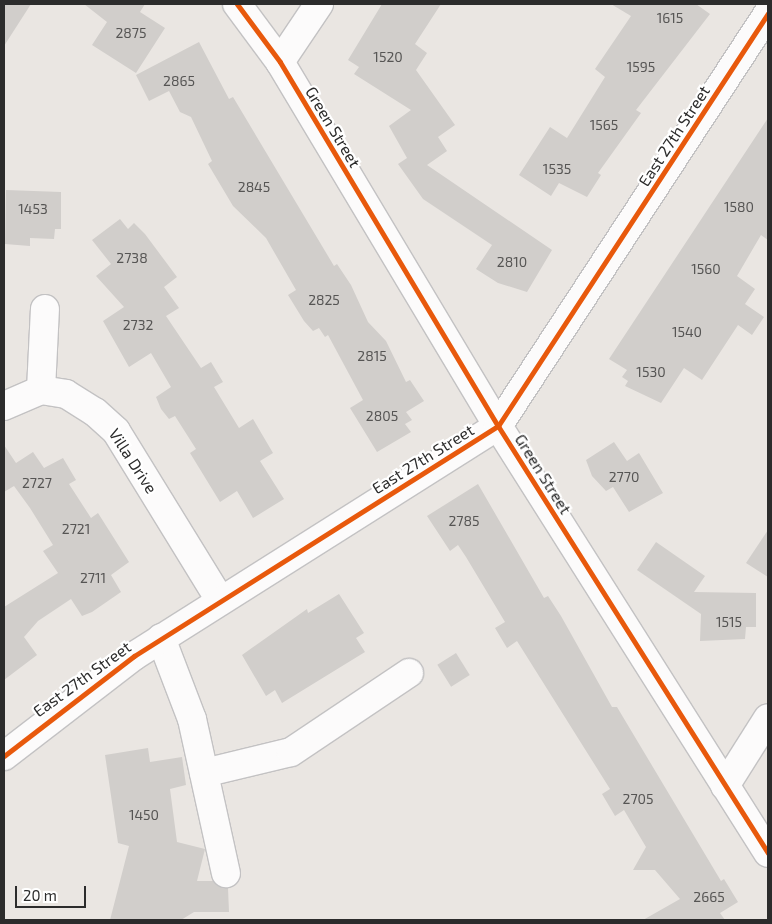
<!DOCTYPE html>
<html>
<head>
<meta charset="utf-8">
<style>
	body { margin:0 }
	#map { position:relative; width:772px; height:924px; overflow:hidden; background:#eae6e2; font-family:"Exo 2",sans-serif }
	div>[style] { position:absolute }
	.building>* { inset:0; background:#d1cecb; transform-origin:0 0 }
	.roads { filter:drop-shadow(1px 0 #c3c2c3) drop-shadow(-1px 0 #c3c2c3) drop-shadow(0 1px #c3c2c3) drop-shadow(0 -1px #c3c2c3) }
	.minor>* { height:28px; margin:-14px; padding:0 14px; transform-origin:14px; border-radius:14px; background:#fcfbfb }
	.cycleway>* { height:5px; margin:-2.5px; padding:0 2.5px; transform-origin:2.5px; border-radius:2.5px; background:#e8590c }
	span { translate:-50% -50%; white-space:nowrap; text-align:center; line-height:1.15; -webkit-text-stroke:4.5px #fff; paint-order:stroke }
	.number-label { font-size:14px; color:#565554 }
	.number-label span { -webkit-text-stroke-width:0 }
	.street-label { font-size:16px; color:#2c2c2c }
	.frame { position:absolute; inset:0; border:5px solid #2c2c2c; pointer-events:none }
	.scale { position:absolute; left:15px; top:886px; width:71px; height:22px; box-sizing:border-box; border:2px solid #2c2c2c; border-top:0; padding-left:6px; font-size:15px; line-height:18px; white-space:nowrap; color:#2c2c2c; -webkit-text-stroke:4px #fff; paint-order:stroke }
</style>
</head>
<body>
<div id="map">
	<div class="building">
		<i style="clip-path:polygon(4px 4px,31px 4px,4px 46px)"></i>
		<i style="clip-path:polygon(84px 4px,145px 4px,140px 12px,165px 28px,136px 73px,92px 45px,107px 22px)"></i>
		<i style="clip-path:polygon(382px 4px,441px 4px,415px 44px,427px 53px,416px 70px,455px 125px,438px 137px,447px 151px,427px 165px,552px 250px,527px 292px,498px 283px,476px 269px,492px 245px,423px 199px,398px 164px,407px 158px,389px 126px,411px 110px,354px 74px,359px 67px,348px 60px)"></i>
		<i style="clip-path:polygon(611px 4px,696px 4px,710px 14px,636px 110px,641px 113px,598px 173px,601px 175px,587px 197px,559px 183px,551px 196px,519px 175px,550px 127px,567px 138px,605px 77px,595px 69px,631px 16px)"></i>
		<i style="clip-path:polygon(199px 42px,229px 99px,233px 97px,334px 266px,337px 264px,351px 285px,368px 322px,386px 341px,406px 382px,410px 380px,424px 401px,406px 412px,412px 420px,405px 424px,411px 432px,377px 452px,350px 408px,363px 400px,328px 335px,325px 337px,319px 328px,313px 331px,304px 321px,288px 295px,296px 290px,266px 238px,233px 206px,208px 164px,212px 161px,191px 117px,180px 112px,169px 91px,149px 101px,136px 75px)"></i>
		<i style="clip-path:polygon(768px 118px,768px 240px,761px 235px,737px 276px,755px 289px,745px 304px,764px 317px,752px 335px,738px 325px,702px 380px,684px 368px,661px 403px,625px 386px,628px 381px,622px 377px,627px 370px,609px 359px)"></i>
		<i style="clip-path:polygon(6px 190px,61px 192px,61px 229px,55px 229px,54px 239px,30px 238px,30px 246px,5px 244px)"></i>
		<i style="clip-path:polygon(120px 219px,128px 229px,134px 223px,145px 234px,177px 277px,164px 287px,179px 308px,166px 316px,201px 368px,211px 362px,223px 382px,214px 387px,239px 428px,253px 419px,273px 453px,260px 461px,284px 499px,253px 518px,237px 491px,220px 502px,190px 453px,196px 449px,175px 416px,169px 419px,161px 409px,156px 397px,171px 387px,151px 353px,129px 367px,103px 321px,124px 307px,96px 276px,111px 264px,92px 240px)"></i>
		<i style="clip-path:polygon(614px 442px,627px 461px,639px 453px,663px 493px,629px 512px,613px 487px,606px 491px,592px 476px,586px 460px)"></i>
		<i style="clip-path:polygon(4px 445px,16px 463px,33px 452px,44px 468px,63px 458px,76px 480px,69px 484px,91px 518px,98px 513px,129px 562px,111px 575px,121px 592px,92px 612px,82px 616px,71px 599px,38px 621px,24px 637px,37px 655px,4px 680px,4px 607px,58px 573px,43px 551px,53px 545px,30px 508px,14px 486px,4px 492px)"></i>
		<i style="clip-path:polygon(478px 484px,544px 598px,548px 596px,561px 616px,612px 707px,617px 707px,721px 881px,724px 879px,738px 902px,720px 913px,725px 920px,643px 920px,680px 899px,655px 870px,633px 870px,646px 847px,624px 810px,615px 816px,602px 794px,610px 789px,517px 641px,507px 648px,495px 628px,505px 622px,466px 557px,458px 545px,450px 551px,427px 516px)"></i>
		<i style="clip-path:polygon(768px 530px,768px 577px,746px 563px)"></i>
		<i style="clip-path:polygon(656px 542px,705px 576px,694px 592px,756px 593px,756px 627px,746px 627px,745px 639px,700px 641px,701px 614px,637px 570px)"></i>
		<i style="clip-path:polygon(339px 594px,364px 633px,356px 638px,365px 652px,282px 703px,275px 690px,266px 696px,242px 655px,307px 609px,308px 613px)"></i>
		<i style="left:456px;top:653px;width:26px;height:22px;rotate:58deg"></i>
		<i style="clip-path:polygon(148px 748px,150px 762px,182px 757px,186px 785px,170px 789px,177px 842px,205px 849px,197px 881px,213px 881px,228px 888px,229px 912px,194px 912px,181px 920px,110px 920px,129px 846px,118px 843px,105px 755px)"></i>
	</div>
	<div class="roads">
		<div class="minor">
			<i style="left:237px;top:4px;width:72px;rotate:53.4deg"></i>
			<i style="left:280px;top:62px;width:424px;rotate:59.1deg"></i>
			<i style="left:498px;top:426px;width:505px;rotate:57.69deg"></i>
			<i style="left:280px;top:62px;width:70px;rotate:-56.1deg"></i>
			<i style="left:41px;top:390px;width:81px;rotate:-87.2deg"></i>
			<i style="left:4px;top:406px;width:40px;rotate:-23.4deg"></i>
			<i style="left:41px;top:390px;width:25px;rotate:9deg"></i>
			<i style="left:66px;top:394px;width:34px;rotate:32deg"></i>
			<i style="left:95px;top:412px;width:28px;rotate:42deg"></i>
			<i style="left:116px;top:431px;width:198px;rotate:58.4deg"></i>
			<i style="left:161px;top:638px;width:87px;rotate:69.1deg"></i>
			<i style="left:192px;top:719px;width:158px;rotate:77.6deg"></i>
			<i style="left:4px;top:756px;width:164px;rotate:-37.6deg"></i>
			<i style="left:134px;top:656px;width:431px;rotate:-32.3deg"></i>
			<i style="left:498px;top:426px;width:493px;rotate:-56.8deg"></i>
			<i style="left:204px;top:773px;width:89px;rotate:-13.6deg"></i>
			<i style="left:291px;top:752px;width:142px;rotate:-33.8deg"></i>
			<i style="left:725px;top:786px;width:80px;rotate:-57.7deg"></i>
		</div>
	</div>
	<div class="cycleway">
		<i style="left:237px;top:4px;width:72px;rotate:53.4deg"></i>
		<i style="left:280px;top:62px;width:424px;rotate:59.1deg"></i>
		<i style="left:498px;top:426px;width:505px;rotate:57.69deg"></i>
		<i style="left:4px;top:756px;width:164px;rotate:-37.6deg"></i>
		<i style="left:134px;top:656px;width:431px;rotate:-32.3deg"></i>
		<i style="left:498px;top:426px;width:493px;rotate:-56.8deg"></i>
	</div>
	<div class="number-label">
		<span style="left:670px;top:18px">1615</span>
		<span style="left:131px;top:33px">2875</span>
		<span style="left:388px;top:57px">1520</span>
		<span style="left:641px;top:67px">1595</span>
		<span style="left:179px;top:81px">2865</span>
		<span style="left:604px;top:125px">1565</span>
		<span style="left:557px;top:169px">1535</span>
		<span style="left:254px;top:187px">2845</span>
		<span style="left:739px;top:207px">1580</span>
		<span style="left:33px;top:209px">1453</span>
		<span style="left:132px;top:258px">2738</span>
		<span style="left:512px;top:262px">2810</span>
		<span style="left:706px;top:269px">1560</span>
		<span style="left:324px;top:300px">2825</span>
		<span style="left:138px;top:325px">2732</span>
		<span style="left:687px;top:332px">1540</span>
		<span style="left:372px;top:356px">2815</span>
		<span style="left:651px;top:372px">1530</span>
		<span style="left:382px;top:416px">2805</span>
		<span style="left:624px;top:477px">2770</span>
		<span style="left:37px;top:483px">2727</span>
		<span style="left:464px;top:521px">2785</span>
		<span style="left:76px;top:529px">2721</span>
		<span style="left:93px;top:578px">2711</span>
		<span style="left:729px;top:622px">1515</span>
		<span style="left:638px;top:799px">2705</span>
		<span style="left:144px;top:815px">1450</span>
		<span style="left:709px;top:897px">2665</span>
	</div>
	<div class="street-label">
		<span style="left:333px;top:127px;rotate:59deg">Green Street</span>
		<span style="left:674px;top:136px;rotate:-57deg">East 27th Street</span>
		<span style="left:423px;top:459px;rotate:-32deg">East 27th Street</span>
		<span style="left:133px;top:461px;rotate:57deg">Villa Drive</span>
		<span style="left:543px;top:474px;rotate:58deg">Green Street</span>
		<span style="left:82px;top:679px;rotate:-36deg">East 27th Street</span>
	</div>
	<div class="frame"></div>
	<div class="scale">20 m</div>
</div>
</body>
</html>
